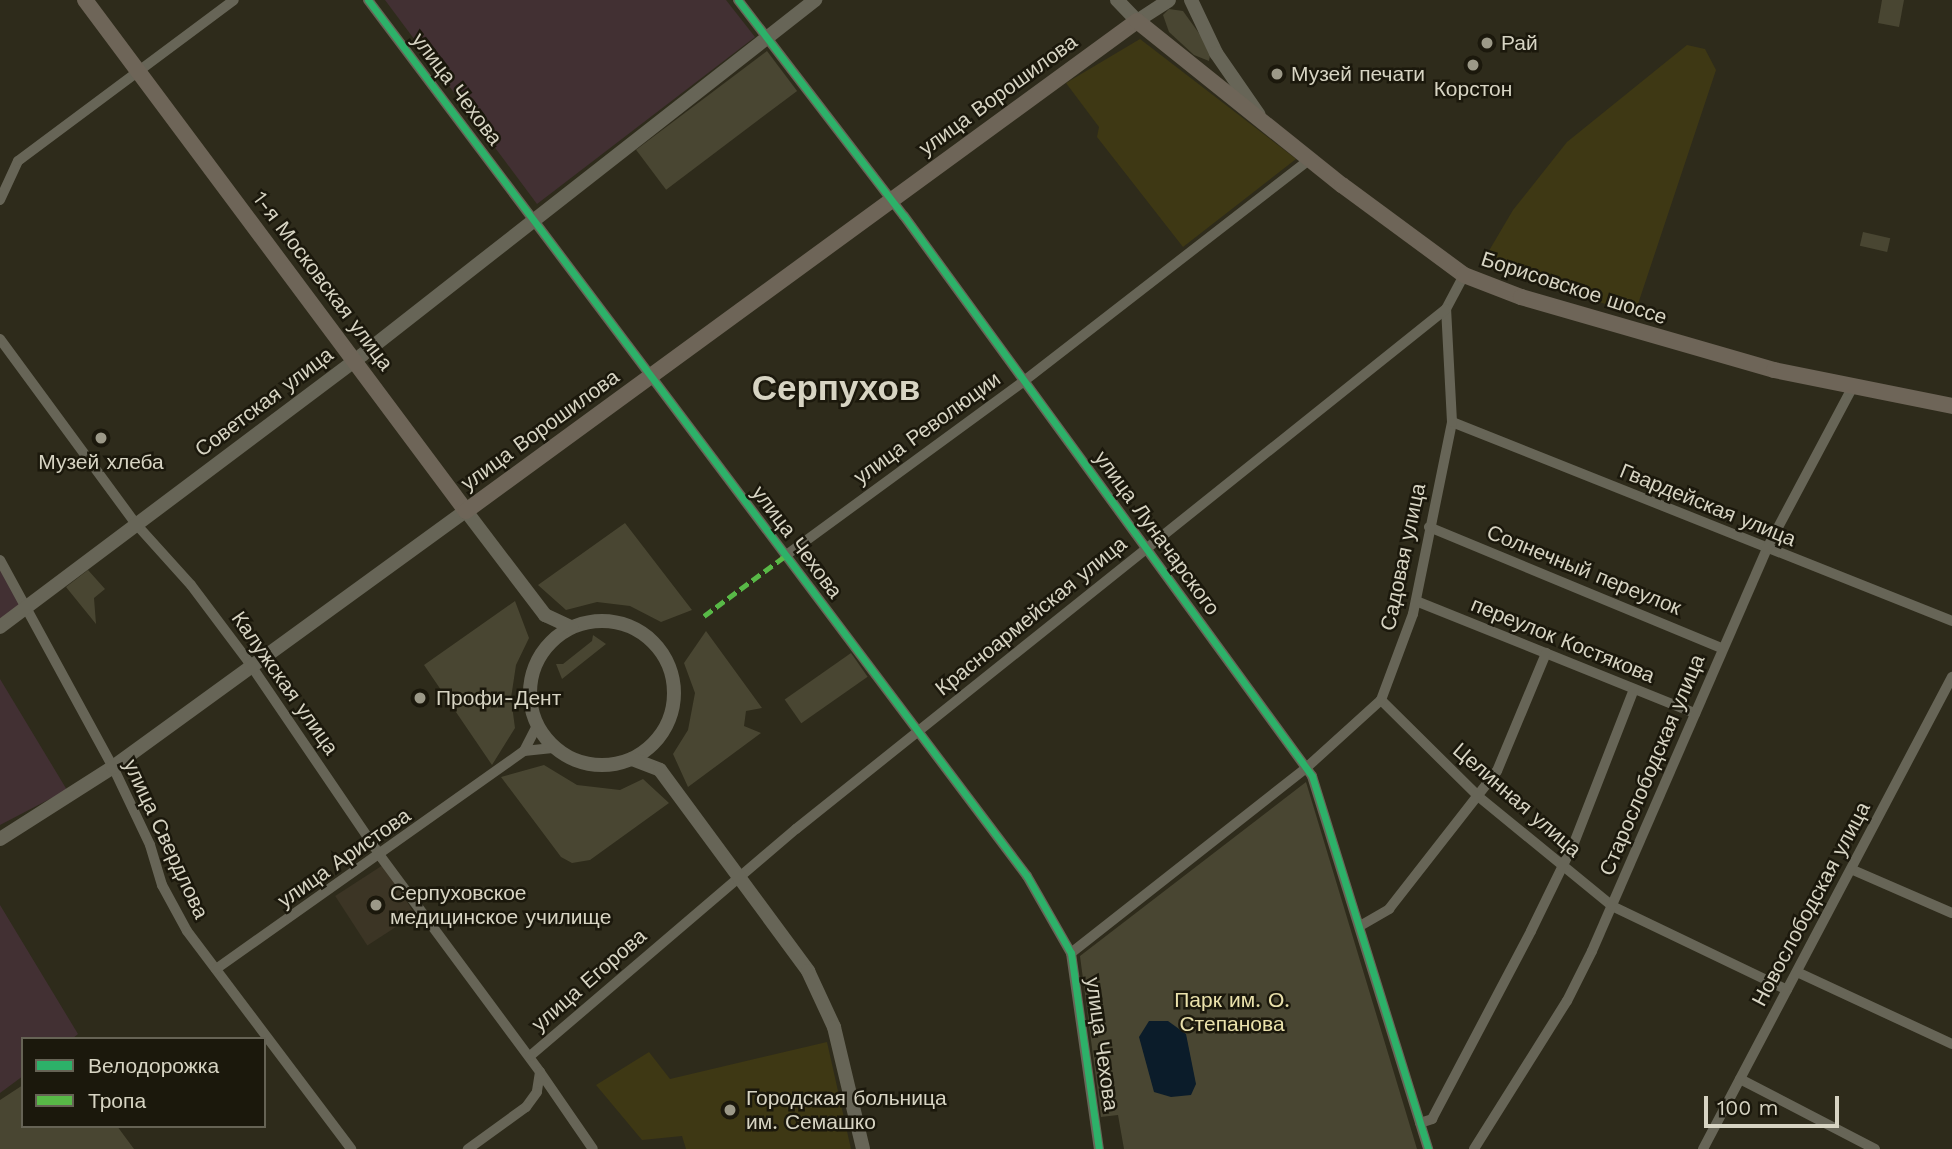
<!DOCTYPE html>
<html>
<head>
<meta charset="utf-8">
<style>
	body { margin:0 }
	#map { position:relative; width:1952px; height:1149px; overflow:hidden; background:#2e2b1b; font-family:"Work Sans",sans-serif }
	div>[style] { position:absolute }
	.built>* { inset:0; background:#3e3814 }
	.industrial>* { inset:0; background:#423033 }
	.education>* { inset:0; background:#3c3525; transform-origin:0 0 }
	.green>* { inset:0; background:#494632; transform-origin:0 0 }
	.water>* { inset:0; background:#0b1c2a }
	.street>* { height:10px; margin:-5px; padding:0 5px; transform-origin:5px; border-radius:5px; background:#676557 }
	.secondary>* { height:14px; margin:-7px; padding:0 7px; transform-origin:7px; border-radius:7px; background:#676557 }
	.secondary>.ring { margin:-7px; padding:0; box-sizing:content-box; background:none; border:14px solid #676557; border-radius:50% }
	.primary>* { height:16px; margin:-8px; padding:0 8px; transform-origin:8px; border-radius:8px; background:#6e6558 }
	.quiet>* { height:5px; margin-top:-2.5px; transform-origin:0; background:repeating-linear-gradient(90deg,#58b947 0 10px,transparent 0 15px) }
	.cycleway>* { height:7px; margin:-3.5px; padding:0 3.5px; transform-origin:3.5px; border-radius:3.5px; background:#2db169 }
	.dots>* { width:19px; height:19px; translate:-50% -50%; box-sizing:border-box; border:4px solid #1b180c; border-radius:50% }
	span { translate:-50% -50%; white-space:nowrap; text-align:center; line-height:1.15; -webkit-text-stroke:5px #1b180c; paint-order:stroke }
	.poi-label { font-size:21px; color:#d7d4c3 }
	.left { translate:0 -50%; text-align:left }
	.street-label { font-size:21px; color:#d7d4c3 }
	.park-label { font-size:21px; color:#eae1ab }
	.town-label { font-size:35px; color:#d7d4c3; font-weight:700 }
	.legend { position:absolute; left:21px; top:1037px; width:245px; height:91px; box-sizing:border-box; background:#1b180c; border:2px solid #666355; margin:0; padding:9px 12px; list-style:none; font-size:21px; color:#d7d4c3 }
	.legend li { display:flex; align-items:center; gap:14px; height:35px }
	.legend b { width:35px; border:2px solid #666355 }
	.scale { position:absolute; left:1704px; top:1096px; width:135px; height:32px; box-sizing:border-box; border:4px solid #d7d4c3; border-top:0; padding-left:9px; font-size:21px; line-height:24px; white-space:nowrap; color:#d7d4c3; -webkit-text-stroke:5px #1b180c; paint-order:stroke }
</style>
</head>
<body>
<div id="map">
	<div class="built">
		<i style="clip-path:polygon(1140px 39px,1296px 159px,1183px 247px,1097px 137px,1099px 127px,1066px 83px)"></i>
		<i style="clip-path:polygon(1687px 45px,1705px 49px,1716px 70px,1635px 313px,1480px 266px,1513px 210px,1567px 142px)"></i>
		<i style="clip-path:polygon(827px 1042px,851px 1149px,686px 1149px,682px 1136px,642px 1140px,596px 1085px,649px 1052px,670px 1079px)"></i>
	</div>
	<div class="industrial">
		<i style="clip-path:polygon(385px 0,726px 0,755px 37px,537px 204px)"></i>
		<i style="clip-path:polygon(0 567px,22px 603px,0 619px)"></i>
		<i style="clip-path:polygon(0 679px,67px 790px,0 825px)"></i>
		<i style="clip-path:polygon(0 905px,78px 1034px,72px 1039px,23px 1039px,23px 1076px,0 1093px)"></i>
	</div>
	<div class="education">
		<i style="left:383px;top:865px;width:59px;height:57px;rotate:57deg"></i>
	</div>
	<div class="green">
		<i style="clip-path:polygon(1882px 0,1904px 0,1899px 27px,1878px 23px)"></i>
		<i style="clip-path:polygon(1169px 9px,1183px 11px,1211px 50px,1209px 61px,1194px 55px,1169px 32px,1163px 15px)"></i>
		<i style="left:767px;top:51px;width:50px;height:164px;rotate:53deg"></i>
		<i style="left:1863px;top:232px;width:28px;height:14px;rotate:13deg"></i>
		<i style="clip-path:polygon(625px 523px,692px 610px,661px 622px,630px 606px,597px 602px,566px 610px,538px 585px)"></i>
		<i style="clip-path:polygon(88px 570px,105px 589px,94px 598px,96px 624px,66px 587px)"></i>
		<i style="clip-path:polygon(515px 601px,529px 638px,516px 665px,511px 698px,515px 728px,492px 765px,424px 665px)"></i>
		<i style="clip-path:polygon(706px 631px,762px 708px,746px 711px,744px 726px,761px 733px,688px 787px,673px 754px,688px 730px,695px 693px,684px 663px)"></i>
		<i style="clip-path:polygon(593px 635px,606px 644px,562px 679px,556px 664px,563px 664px,592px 641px)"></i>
		<i style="left:851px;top:653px;width:29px;height:81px;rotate:55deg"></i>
		<i style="clip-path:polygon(544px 765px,577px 785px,620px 790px,643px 779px,669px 803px,590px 860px,572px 863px,561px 857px,501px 777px)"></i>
		<i style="clip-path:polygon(1306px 782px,1417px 1149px,1124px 1149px,1118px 1115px,1101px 1117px,1080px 956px)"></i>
		<i style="clip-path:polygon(23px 1085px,23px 1126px,117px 1126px,134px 1149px,0 1149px,0 1100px)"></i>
	</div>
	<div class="water">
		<i style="clip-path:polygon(1149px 1021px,1168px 1021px,1186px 1034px,1196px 1084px,1191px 1095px,1171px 1097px,1154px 1092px,1139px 1037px)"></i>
	</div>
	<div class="street">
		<i style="left:368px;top:0;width:1096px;rotate:53.05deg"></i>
		<i style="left:1027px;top:876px;width:89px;rotate:60.3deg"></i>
		<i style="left:1071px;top:953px;width:198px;rotate:81.9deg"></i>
		<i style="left:738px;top:0;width:272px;rotate:52.5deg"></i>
		<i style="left:904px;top:216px;width:693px;rotate:53.92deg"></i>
		<i style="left:1312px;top:776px;width:391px;rotate:72.7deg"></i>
		<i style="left:0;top:200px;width:43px;rotate:-65.2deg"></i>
		<i style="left:18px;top:161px;width:269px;rotate:-36.7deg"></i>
		<i style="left:0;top:339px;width:230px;rotate:53.7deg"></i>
		<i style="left:136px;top:524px;width:82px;rotate:48deg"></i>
		<i style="left:191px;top:585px;width:95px;rotate:53.1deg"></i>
		<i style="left:248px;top:661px;width:237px;rotate:55.8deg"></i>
		<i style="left:381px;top:857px;width:267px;rotate:53.5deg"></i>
		<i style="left:540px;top:1072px;width:20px;rotate:99deg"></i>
		<i style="left:537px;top:1092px;width:19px;rotate:126deg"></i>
		<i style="left:526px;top:1107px;width:72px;rotate:144.1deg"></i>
		<i style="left:1452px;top:422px;width:538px;rotate:21.7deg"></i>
		<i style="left:1429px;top:527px;width:318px;rotate:22.5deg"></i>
		<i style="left:785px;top:556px;width:296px;rotate:-36.2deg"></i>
		<i style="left:1024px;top:381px;width:363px;rotate:-37.8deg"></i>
		<i style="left:0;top:560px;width:236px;rotate:61.4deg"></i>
		<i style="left:113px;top:767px;width:86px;rotate:64.6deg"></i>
		<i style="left:150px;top:845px;width:42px;rotate:73.3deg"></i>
		<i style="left:162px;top:885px;width:52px;rotate:61.5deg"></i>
		<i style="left:187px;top:931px;width:273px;rotate:53deg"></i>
		<i style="left:1416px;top:601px;width:301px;rotate:21.9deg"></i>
		<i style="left:1381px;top:700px;width:138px;rotate:44.7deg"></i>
		<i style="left:1479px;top:797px;width:172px;rotate:39.3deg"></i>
		<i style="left:1612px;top:906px;width:194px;rotate:25.6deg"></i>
		<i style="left:524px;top:751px;width:31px;rotate:-6deg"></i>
		<i style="left:1853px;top:870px;width:108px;rotate:23.5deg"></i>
		<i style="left:1360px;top:926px;width:34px;rotate:-30deg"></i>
		<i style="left:1389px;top:909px;width:175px;rotate:-52deg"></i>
		<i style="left:1497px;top:771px;width:128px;rotate:-67.4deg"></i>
		<i style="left:1071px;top:953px;width:299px;rotate:-38.2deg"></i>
		<i style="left:1306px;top:768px;width:101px;rotate:-42.2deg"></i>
		<i style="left:1381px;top:700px;width:92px;rotate:-69.6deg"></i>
		<i style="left:1413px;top:614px;width:196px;rotate:-78.5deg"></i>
		<i style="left:1452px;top:422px;width:113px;rotate:-93deg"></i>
		<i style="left:1446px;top:309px;width:38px;rotate:-62deg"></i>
		<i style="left:216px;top:969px;width:377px;rotate:-35.3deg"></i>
		<i style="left:524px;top:751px;width:29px;rotate:-63deg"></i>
		<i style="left:1797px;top:972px;width:171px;rotate:24.9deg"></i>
		<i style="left:530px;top:1056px;width:350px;rotate:-40.5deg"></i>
		<i style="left:796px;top:829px;width:832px;rotate:-38.66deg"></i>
		<i style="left:540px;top:1072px;width:93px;rotate:55.5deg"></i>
		<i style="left:1740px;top:1079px;width:152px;rotate:27.4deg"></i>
		<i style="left:1420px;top:1123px;width:13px;rotate:-18deg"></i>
		<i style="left:1432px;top:1119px;width:212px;rotate:-62.2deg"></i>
		<i style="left:1531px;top:931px;width:98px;rotate:-64deg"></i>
		<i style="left:1574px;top:843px;width:165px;rotate:-68.7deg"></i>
		<i style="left:1474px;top:1149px;width:175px;rotate:-57.9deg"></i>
		<i style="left:1567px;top:1001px;width:56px;rotate:-63.4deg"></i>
		<i style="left:1592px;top:951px;width:437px;rotate:-66.5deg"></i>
		<i style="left:1766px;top:550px;width:183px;rotate:-62deg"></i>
		<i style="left:1703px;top:1149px;width:534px;rotate:-62.19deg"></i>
	</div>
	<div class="secondary">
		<i style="left:1117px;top:0;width:29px;rotate:46deg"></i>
		<i style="left:1137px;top:21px;width:38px;rotate:-33deg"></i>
		<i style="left:1191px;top:0;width:59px;rotate:64.7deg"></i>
		<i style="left:1216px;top:53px;width:75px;rotate:55.3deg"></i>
		<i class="ring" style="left:530px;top:621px;width:130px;height:130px"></i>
		<i style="left:0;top:627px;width:453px;rotate:-36.9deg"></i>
		<i style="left:362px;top:355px;width:576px;rotate:-38.08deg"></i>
		<i style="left:632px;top:759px;width:30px;rotate:21deg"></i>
		<i style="left:660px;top:770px;width:250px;rotate:53.6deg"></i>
		<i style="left:808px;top:971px;width:62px;rotate:65.1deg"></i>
		<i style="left:834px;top:1027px;width:125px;rotate:76.6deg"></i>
		<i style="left:0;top:839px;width:134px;rotate:-32.5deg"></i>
		<i style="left:113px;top:767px;width:436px;rotate:-36deg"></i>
		<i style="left:466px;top:511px;width:131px;rotate:52.8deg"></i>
		<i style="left:545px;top:615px;width:29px;rotate:25deg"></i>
	</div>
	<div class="primary">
		<i style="left:85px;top:0;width:637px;rotate:53.29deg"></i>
		<i style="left:466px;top:511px;width:831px;rotate:-36.14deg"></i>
		<i style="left:1137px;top:21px;width:263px;rotate:38.7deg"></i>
		<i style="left:1342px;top:185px;width:152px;rotate:36.4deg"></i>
		<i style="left:1464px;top:275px;width:61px;rotate:21.1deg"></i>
		<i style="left:1521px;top:297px;width:263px;rotate:16.1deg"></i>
		<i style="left:1774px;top:370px;width:182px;rotate:11.4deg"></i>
	</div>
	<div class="quiet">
		<i style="left:704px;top:616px;width:101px;rotate:-36.5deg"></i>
	</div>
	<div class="cycleway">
		<i style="left:368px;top:0;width:1096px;rotate:53.05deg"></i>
		<i style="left:1027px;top:876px;width:89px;rotate:60.3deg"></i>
		<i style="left:1071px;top:953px;width:198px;rotate:81.9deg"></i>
		<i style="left:738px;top:0;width:272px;rotate:52.5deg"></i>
		<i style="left:904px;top:216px;width:693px;rotate:53.92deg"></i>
		<i style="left:1312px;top:776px;width:391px;rotate:72.7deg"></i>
	</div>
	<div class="dots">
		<i style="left:1487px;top:43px;background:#9c9988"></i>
		<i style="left:1473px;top:65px;background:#9c9988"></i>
		<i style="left:1277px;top:74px;background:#9c9988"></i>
		<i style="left:101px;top:438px;background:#9c9988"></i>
		<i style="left:420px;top:698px;background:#9c9988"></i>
		<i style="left:376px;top:905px;background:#9c9988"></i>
		<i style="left:730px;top:1110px;background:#9c9988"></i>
	</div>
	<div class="poi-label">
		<span class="left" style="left:1501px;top:43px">Рай</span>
		<span class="left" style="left:1291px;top:74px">Музей печати</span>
		<span style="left:1473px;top:89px">Корстон</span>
		<span style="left:101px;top:462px">Музей хлеба</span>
		<span class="left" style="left:436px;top:698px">Профи-Дент</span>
		<span class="left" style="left:390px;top:905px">Серпуховское<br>медицинское училище</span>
		<span class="left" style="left:746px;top:1110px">Городская больница<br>им. Семашко</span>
	</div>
	<div class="street-label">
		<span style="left:457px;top:89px;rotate:53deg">улица Чехова</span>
		<span style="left:998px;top:95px;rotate:-36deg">улица Ворошилова</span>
		<span style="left:323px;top:281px;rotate:53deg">1-я Московская улица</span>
		<span style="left:1574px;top:288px;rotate:18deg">Борисовское шоссе</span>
		<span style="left:264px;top:402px;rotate:-37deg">Советская улица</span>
		<span style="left:927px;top:428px;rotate:-36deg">улица Революции</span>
		<span style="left:540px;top:430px;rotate:-36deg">улица Ворошилова</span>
		<span style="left:1708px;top:505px;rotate:22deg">Гвардейская улица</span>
		<span style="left:1157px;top:533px;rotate:54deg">улица Луначарского</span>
		<span style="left:797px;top:542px;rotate:53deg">улица Чехова</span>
		<span style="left:1403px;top:557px;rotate:-78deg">Садовая улица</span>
		<span style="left:1584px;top:570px;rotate:22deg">Солнечный переулок</span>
		<span style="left:1031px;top:616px;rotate:-39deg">Красноармейская улица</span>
		<span style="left:1563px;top:640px;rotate:22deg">переулок Костякова</span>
		<span style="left:285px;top:683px;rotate:55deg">Калужская улица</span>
		<span style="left:1652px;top:765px;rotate:-67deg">Старослободская улица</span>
		<span style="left:1517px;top:800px;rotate:41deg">Целинная улица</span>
		<span style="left:166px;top:839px;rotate:65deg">улица Свердлова</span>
		<span style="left:344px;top:858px;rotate:-35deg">улица Аристова</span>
		<span style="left:1811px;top:904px;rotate:-62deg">Новослободская улица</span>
		<span style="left:589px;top:980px;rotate:-41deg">улица Егорова</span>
		<span style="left:1102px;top:1044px;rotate:82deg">улица Чехова</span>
	</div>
	<div class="park-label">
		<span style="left:1232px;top:1012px">Парк им. О.<br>Степанова</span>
	</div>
	<div class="town-label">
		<span style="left:836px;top:388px">Серпухов</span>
	</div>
	<ul class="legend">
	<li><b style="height:9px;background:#2db169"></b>Велодорожка</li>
	<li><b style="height:9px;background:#58b947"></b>Тропа</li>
	</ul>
	<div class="scale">100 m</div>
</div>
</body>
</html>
